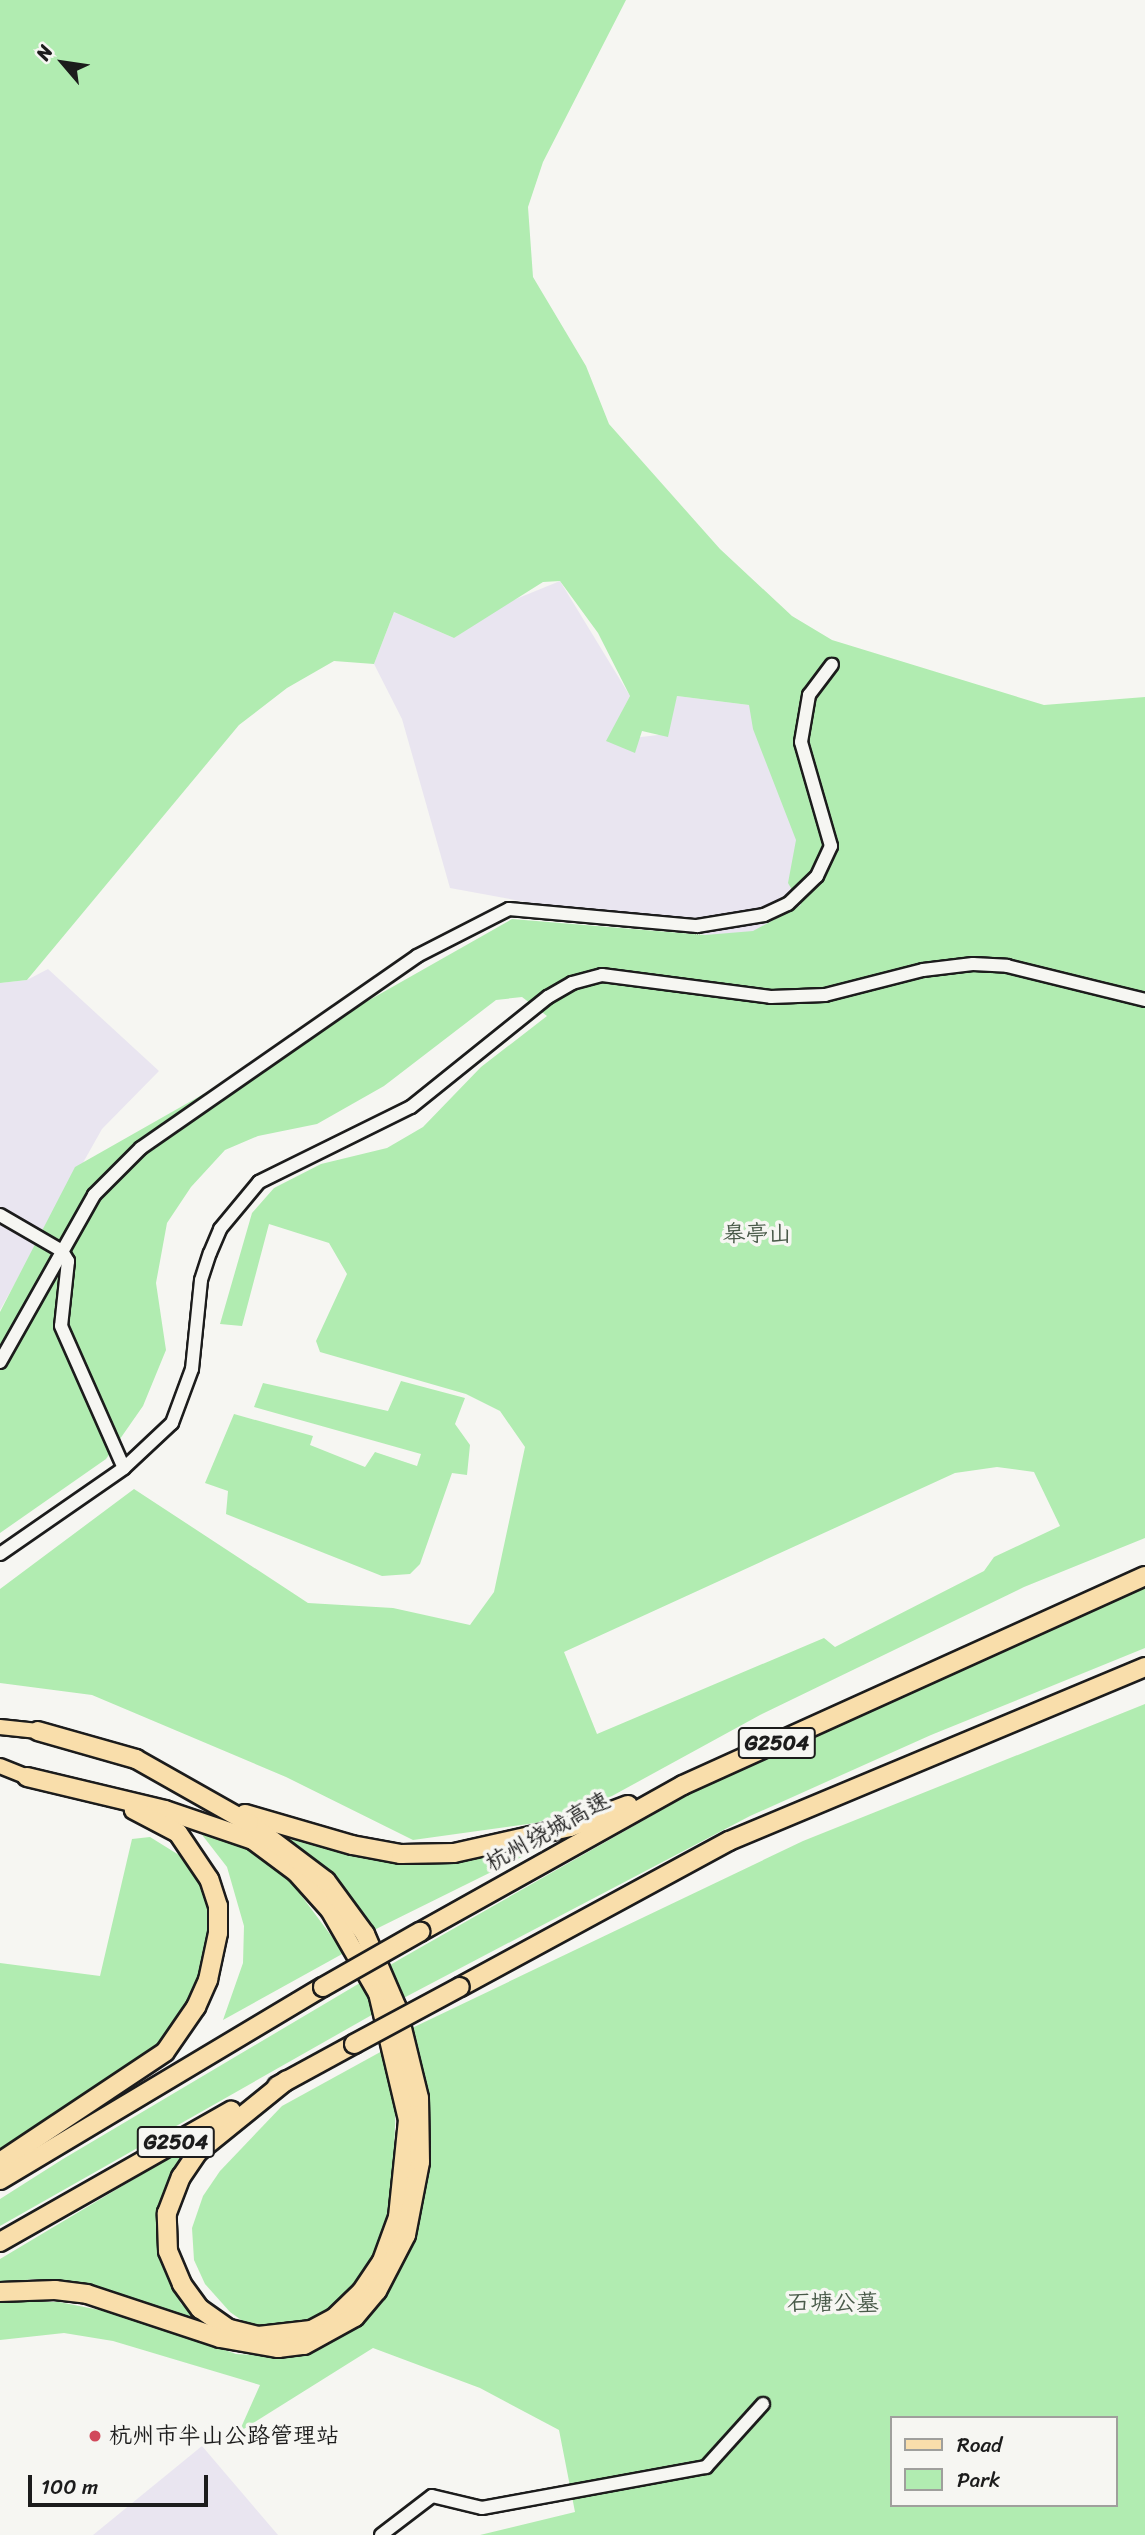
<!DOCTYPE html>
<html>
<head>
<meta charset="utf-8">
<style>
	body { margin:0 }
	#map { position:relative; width:1145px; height:2535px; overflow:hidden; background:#f6f6f2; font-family:Sriracha,"LXGW WenKai TC",sans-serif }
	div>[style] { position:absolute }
	.built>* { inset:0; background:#e9e5f0 }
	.green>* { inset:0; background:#b1ecb1 }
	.roads { filter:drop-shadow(2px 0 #1c1c1c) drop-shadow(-2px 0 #1c1c1c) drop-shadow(0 2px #1c1c1c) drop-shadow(0 -2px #1c1c1c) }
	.minor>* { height:12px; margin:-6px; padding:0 6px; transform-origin:6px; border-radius:6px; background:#f6f6f2 }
	.major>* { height:14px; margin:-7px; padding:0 7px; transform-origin:7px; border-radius:7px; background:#f9deab }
	.highway>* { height:18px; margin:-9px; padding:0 9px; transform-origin:9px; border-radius:9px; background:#f9deab }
	.bridges { filter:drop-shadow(2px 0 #1c1c1c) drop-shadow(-2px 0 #1c1c1c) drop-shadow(0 2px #1c1c1c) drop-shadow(0 -2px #1c1c1c) }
	.highway-bridge>* { height:18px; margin:-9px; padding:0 9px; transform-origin:9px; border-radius:9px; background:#f9deab }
	.dots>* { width:19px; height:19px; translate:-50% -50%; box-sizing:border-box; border:4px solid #f6f6f2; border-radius:50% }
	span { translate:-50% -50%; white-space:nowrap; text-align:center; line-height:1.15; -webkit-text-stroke:7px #f6f6f2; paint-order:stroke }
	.shield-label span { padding:2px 5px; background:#f6f6f2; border:2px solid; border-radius:5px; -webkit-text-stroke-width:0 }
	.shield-label { font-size:21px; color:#1c1c1c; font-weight:700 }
	.park-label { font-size:23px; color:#495a49 }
	.street-label { font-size:23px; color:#1c1c1c }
	.poi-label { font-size:23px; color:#1c1c1c }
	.left { translate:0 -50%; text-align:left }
	.legend { position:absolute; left:890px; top:2416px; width:228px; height:91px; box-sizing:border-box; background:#f6f6f2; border:2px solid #9f9f9c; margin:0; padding:9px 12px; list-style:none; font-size:21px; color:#1c1c1c }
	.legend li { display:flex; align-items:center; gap:14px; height:35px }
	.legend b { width:35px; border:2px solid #9f9f9c }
	.north { position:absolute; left:28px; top:28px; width:70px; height:70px; -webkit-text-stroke:5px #f6f6f2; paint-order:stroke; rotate:299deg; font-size:19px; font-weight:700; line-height:28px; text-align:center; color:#1c1c1c }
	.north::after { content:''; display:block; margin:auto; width:24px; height:32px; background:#1c1c1c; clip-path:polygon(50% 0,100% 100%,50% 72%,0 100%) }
	.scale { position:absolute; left:28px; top:2475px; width:180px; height:32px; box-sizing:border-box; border:4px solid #1c1c1c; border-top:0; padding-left:9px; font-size:21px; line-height:24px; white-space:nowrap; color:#1c1c1c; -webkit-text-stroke:5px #f6f6f2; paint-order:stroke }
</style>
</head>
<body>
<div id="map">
	<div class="built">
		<i style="clip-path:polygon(560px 581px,630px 696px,607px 741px,658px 735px,677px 696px,749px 705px,1060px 786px,739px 941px,450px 888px,402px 719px,374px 664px,394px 612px,454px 638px,506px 603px)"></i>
		<i style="clip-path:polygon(48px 969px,159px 1071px,102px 1129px,0 1310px,0 983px,27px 980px)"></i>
		<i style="clip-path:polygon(202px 2446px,278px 2535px,93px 2535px)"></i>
	</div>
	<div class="green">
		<i style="clip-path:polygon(evenodd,0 0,626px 0,543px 162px,528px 207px,533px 277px,586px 366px,609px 424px,720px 549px,792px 616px,832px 640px,1044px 705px,1145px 697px,1145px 1538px,1024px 1587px,760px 1715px,612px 1796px,536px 1823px,413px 1840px,286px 1777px,92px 1695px,0 1683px,0 1589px,134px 1489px,308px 1603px,393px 1608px,470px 1625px,494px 1592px,525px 1447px,500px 1411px,466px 1394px,320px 1352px,316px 1341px,347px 1274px,329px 1243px,269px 1224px,242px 1326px,220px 1324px,252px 1213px,274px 1188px,321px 1164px,387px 1148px,423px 1127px,481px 1067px,547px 1016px,522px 997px,496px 1000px,384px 1086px,317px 1124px,258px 1136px,225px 1150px,191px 1187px,167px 1223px,156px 1283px,166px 1350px,143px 1406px,106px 1459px,0 1533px,0 1312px,75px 1167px,512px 919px,705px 935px,753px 931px,801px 905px,788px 883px,796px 840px,753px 729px,749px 705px,677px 696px,668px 737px,642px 731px,635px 753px,606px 741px,630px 696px,598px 633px,560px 581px,543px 582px,454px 638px,394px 612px,374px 664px,334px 661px,287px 688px,239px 725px,27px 980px,0 983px,0 0,997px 1467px,1034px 1472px,1060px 1526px,994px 1557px,984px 1571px,835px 1647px,824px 1638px,597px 1734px,564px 1652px,955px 1473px,997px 1467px)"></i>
		<i style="clip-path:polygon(401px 1381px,465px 1398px,455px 1424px,470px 1445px,467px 1475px,452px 1473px,420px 1564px,410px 1574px,382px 1576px,226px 1514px,228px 1491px,205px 1483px,234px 1414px,313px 1436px,310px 1445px,365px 1467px,375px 1452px,417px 1466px,421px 1454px,254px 1407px,263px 1383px,388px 1411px)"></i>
		<i style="clip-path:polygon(1145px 1583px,1145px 1648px,931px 1735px,750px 1816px,377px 2012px,0 2226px,0 2199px,63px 2159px,402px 1958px,688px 1795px,873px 1704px)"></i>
		<i style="clip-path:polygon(evenodd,1145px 1704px,1145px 2535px,480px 2535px,575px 2512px,559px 2430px,480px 2388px,373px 2348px,239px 2432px,260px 2385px,113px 2341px,64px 2333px,0 2340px,0 2301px,59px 2302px,130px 2316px,236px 2354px,281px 2357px,316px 2350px,350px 2332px,382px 2303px,411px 2248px,425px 2189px,430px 2137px,412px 2028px,803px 1841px,1145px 1704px,891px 2418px,1115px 2418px,1115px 2505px,891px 2505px,891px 2418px)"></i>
		<i style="clip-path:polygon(196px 1827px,234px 1839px,289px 1879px,344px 1953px,223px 2020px,243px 1963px,244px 1926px,227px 1867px)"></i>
		<i style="clip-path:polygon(150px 1837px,179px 1855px,203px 1885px,213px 1916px,206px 1968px,194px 1999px,146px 2059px,0 2151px,0 1963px,100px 1976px,132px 1839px)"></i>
		<i style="clip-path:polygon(287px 1838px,354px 1856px,399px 1860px,456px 1862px,538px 1849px,370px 1932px,323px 1866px)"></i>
		<i style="clip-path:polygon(384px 2050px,396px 2095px,394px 2155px,389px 2210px,376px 2249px,345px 2304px,312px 2323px,251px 2327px,230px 2312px,205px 2284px,194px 2260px,192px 2228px,203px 2196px,220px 2171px,282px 2106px)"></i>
		<i style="clip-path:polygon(196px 2142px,166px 2190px,158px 2219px,160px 2256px,181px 2304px,212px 2330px,156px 2307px,77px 2285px,34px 2279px,0 2283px,0 2259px)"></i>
	</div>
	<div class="roads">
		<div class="minor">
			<i style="left:0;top:1215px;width:72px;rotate:30.1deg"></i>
			<i style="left:62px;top:1251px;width:12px;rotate:59deg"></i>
			<i style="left:68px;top:1261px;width:65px;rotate:96.1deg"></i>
			<i style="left:61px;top:1326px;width:155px;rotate:66.1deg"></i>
			<i style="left:0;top:1362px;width:192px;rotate:-60.6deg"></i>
			<i style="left:94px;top:1195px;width:66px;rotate:-45deg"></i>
			<i style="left:141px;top:1148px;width:336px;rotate:-34.8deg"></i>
			<i style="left:417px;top:956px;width:103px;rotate:-27.1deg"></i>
			<i style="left:509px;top:909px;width:189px;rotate:5.2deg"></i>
			<i style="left:697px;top:926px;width:68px;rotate:-9.3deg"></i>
			<i style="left:764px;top:915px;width:26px;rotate:-25deg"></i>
			<i style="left:788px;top:904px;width:40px;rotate:-44deg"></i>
			<i style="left:817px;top:876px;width:33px;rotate:-65deg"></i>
			<i style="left:831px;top:846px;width:108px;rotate:-106.1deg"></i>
			<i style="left:801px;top:742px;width:48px;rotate:-80.3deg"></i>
			<i style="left:809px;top:695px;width:38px;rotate:-53deg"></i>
			<i style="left:0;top:1554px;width:151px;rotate:-34.7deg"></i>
			<i style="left:124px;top:1468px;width:66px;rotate:-43.2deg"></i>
			<i style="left:172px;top:1423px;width:58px;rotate:-69.7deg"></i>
			<i style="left:192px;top:1369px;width:89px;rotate:-84.2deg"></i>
			<i style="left:201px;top:1280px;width:28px;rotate:-72deg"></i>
			<i style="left:210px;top:1253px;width:26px;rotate:-67deg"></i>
			<i style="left:220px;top:1229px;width:61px;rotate:-50.3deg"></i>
			<i style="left:259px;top:1182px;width:169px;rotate:-26.3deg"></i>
			<i style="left:411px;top:1107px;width:176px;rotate:-38.8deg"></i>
			<i style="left:548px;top:997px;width:28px;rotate:-30deg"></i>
			<i style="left:572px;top:983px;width:31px;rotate:-15deg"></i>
			<i style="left:602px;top:975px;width:170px;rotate:7.4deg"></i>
			<i style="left:771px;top:997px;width:54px;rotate:-2.1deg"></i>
			<i style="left:825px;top:995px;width:101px;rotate:-14.3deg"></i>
			<i style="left:923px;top:970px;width:50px;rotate:-6.8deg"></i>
			<i style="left:973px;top:964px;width:34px;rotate:3deg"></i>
			<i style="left:1007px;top:966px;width:142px;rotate:13.8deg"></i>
			<i style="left:381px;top:2535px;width:64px;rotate:-37.4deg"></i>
			<i style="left:432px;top:2496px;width:51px;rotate:13.5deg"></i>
			<i style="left:482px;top:2508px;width:228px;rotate:-10.4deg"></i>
			<i style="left:706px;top:2467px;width:85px;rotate:-47.9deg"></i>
		</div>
		<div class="major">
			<i style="left:0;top:1727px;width:38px;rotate:6deg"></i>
			<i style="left:0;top:1766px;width:29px;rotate:22deg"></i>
		</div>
		<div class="highway">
			<i style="left:27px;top:1777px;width:142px;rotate:13.4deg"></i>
			<i style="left:165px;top:1810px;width:93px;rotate:18.8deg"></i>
			<i style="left:253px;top:1840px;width:54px;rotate:36.7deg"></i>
			<i style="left:296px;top:1872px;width:51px;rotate:48.2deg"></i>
			<i style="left:330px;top:1910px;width:96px;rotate:60deg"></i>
			<i style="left:378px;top:1993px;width:130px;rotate:76.7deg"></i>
			<i style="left:408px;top:2120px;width:98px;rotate:95.9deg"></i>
			<i style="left:398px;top:2217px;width:47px;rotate:110deg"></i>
			<i style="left:382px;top:2261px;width:37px;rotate:124deg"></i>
			<i style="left:361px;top:2292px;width:37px;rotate:136deg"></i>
			<i style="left:334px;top:2318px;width:26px;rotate:152deg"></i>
			<i style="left:311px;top:2330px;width:53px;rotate:173.5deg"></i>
			<i style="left:258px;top:2336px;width:30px;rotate:-166deg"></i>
			<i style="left:229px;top:2329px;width:35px;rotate:-145deg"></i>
			<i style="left:200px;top:2309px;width:31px;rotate:-126deg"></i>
			<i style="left:182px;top:2284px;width:36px;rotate:-113deg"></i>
			<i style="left:168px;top:2251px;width:38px;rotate:-92deg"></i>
			<i style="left:167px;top:2213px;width:39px;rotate:-69deg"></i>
			<i style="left:181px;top:2177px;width:30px;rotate:-56deg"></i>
			<i style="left:198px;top:2152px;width:114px;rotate:-39deg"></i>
			<i style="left:245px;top:1814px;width:111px;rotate:16.2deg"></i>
			<i style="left:352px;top:1845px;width:50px;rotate:10.4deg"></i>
			<i style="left:401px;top:1854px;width:53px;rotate:-1.1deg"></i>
			<i style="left:454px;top:1853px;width:119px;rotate:-12.6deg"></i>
			<i style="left:570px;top:1827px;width:62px;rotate:-20.8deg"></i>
			<i style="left:420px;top:1932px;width:301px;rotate:-29.2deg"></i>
			<i style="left:683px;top:1785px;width:507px;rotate:-24.34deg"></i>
			<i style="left:460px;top:1987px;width:306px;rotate:-28.5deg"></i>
			<i style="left:729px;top:1841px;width:451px;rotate:-22.7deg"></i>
			<i style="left:277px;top:2086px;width:88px;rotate:-28.6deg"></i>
			<i style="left:0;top:2162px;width:198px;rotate:-33.7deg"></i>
			<i style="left:165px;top:2052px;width:55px;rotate:-55.4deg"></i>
			<i style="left:196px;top:2007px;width:30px;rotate:-66deg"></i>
			<i style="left:208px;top:1980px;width:48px;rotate:-78deg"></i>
			<i style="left:218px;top:1933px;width:27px;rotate:-90deg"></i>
			<i style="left:218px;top:1906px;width:28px;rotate:-108deg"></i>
			<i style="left:209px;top:1879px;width:55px;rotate:-124deg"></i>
			<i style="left:178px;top:1833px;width:50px;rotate:-152.4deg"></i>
			<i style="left:0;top:2180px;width:376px;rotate:-30.9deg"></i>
			<i style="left:0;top:2242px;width:266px;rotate:-29.6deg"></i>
			<i style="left:0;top:2292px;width:55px;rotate:-2.1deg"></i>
			<i style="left:55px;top:2290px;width:32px;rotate:7deg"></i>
			<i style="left:87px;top:2294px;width:140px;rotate:18.3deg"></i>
			<i style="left:220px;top:2338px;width:59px;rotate:9.8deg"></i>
			<i style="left:278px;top:2348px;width:26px;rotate:-7deg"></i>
			<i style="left:304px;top:2345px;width:58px;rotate:-28.8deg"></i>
			<i style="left:355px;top:2317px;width:34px;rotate:-50deg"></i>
			<i style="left:377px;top:2291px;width:63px;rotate:-62.6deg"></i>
			<i style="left:406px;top:2235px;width:74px;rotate:-79.1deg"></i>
			<i style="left:420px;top:2162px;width:64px;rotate:-90.9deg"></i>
			<i style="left:419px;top:2098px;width:93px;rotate:-103.7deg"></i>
			<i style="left:397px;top:2008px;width:81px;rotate:-113.4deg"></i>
			<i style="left:365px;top:1934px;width:66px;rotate:-126.3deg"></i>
			<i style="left:326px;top:1881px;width:96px;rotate:-143deg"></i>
			<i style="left:249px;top:1823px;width:130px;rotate:-150.5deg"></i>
			<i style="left:136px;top:1759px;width:102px;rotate:-164.1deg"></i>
		</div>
	</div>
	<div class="bridges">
		<div class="highway-bridge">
			<i style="left:323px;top:1987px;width:112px;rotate:-29.6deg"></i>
			<i style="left:354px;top:2044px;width:120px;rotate:-28.3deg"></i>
		</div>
	</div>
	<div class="dots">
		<i style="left:95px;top:2436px;background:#d1495b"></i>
	</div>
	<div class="shield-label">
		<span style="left:777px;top:1743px">G2504</span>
		<span style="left:176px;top:2142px">G2504</span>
	</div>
	<div class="park-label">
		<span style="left:757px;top:1234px">皋亭山</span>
		<span style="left:833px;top:2303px">石塘公墓</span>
	</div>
	<div class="street-label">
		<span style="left:548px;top:1832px;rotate:-29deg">杭州绕城高速</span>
	</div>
	<div class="poi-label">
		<span class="left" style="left:109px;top:2436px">杭州市半山公路管理站</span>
	</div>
	<ul class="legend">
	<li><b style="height:9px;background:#f9deab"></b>Road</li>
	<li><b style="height:19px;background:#b1ecb1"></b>Park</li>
	</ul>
	<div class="north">N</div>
	<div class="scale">100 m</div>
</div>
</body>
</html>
